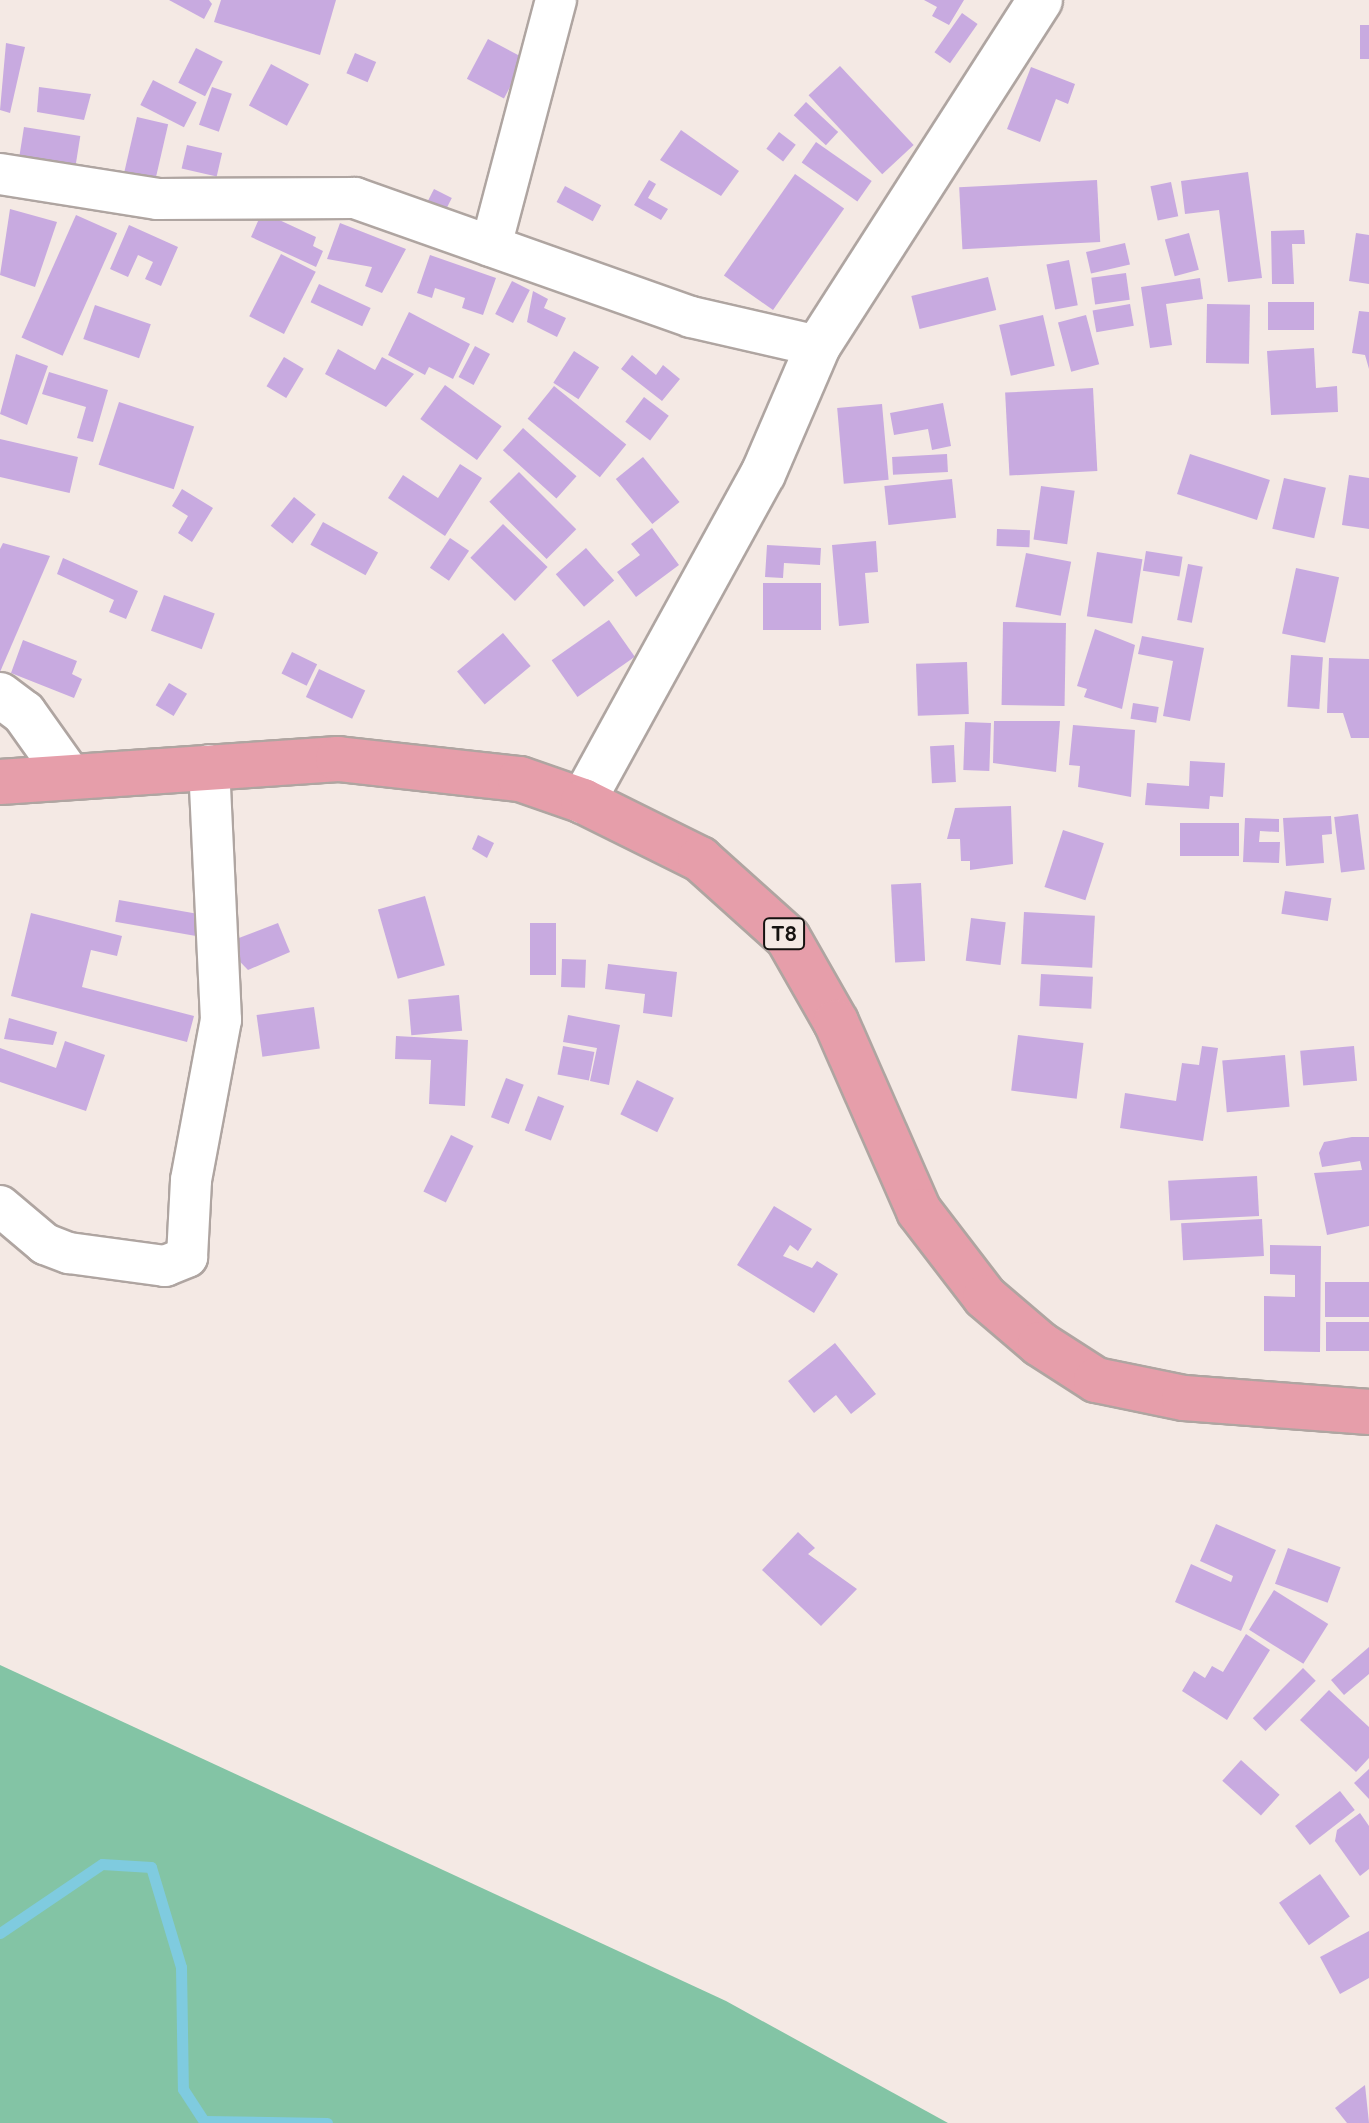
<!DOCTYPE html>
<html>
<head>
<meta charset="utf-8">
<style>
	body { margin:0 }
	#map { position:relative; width:1369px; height:2123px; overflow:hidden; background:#f4e9e4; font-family:Quicksand,sans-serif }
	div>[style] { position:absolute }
	.forest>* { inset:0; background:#83c4a5 }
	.stream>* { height:11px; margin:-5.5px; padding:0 5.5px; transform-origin:5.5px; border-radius:5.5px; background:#7fcbdf }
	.building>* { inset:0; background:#c8aae0; transform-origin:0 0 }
	.roads { filter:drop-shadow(2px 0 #afa5a1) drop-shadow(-2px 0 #afa5a1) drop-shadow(0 2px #afa5a1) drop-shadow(0 -2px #afa5a1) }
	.minor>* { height:40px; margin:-20px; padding:0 20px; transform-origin:20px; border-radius:20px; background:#fff }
	.tertiary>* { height:44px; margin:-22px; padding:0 22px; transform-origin:22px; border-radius:22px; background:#fff }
	.trunk>* { height:44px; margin:-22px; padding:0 22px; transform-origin:22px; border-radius:22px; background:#e69eaa }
	span { translate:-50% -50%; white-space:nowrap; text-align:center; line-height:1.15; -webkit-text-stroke:6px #f4e9e4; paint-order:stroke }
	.shield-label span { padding:2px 6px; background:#f4e9e4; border:2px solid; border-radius:6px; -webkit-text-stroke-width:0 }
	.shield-label { font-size:22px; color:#151210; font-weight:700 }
</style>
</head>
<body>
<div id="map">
	<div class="forest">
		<i style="clip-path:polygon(0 1665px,726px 2001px,948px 2123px,0 2123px)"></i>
	</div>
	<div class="stream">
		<i style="left:0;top:1933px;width:123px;rotate:-34.1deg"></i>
		<i style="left:102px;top:1864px;width:49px;rotate:3.5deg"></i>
		<i style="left:151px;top:1867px;width:104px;rotate:73.3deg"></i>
		<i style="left:181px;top:1967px;width:122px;rotate:89.1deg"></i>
		<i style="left:183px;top:2089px;width:38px;rotate:57deg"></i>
		<i style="left:204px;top:2121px;width:123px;rotate:0.9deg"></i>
	</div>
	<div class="building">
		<i style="clip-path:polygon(169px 0,209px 0,212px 4px,204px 19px)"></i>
		<i style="clip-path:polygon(221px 0,336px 0,320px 55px,214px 22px)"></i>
		<i style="clip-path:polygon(924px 0,964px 0,949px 25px,932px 16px,937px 7px)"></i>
		<i style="left:962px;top:13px;width:19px;height:48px;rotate:35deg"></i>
		<i style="left:1360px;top:25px;width:9px;height:34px"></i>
		<i style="left:488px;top:39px;width:42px;height:45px;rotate:28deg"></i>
		<i style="clip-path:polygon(6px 43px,25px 47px,10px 113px,0 110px)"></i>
		<i style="left:196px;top:48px;width:30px;height:39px;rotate:27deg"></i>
		<i style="left:355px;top:53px;width:23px;height:22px;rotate:23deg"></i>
		<i style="left:271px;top:64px;width:43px;height:47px;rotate:28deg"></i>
		<i style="left:840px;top:66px;width:108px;height:43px;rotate:47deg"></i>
		<i style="clip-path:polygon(1031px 67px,1075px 84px,1068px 104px,1056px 99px,1040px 142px,1007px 129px)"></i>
		<i style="left:153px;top:80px;width:49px;height:28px;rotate:27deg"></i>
		<i style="clip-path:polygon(39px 87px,91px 94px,84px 120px,37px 112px)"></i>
		<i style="left:212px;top:87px;width:21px;height:40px;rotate:19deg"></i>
		<i style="left:806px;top:102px;width:44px;height:18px;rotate:43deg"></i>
		<i style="left:137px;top:117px;width:32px;height:69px;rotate:13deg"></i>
		<i style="left:24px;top:127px;width:57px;height:29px;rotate:9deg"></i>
		<i style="clip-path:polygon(681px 130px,739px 171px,721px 196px,660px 160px)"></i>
		<i style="left:779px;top:132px;width:21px;height:21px;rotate:37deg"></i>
		<i style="left:816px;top:142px;width:68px;height:25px;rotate:35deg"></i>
		<i style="left:187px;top:145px;width:36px;height:24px;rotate:13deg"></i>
		<i style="clip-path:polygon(1248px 172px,1262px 278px,1228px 282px,1219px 210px,1185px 214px,1181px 181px)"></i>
		<i style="left:795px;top:174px;width:60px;height:124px;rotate:35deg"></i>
		<i style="clip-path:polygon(649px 180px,656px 184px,648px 198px,668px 209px,661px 220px,634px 205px)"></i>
		<i style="left:1097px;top:180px;width:62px;height:138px;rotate:87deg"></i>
		<i style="left:1171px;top:182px;width:35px;height:21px;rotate:78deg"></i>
		<i style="left:565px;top:186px;width:41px;height:18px;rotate:28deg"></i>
		<i style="left:434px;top:189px;width:20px;height:25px;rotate:27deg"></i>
		<i style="clip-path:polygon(10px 209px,57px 222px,35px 287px,0 275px)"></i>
		<i style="clip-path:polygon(262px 212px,316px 237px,313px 246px,323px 251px,316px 267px,251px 237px)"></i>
		<i style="left:76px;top:215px;width:45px;height:134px;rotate:24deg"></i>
		<i style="clip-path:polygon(340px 223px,406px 249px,382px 293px,365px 286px,372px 267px,327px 259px)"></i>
		<i style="clip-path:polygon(129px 225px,178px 247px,161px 286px,145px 279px,153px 262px,138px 255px,128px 277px,110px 269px)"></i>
		<i style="clip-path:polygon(1304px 230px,1305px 244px,1292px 244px,1294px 284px,1272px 284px,1271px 231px)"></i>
		<i style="left:1189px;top:233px;width:38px;height:25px;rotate:75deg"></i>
		<i style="clip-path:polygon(1356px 233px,1369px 235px,1369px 284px,1349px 281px)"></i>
		<i style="left:1125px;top:243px;width:22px;height:40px;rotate:77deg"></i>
		<i style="left:281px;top:254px;width:39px;height:70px;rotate:27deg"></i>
		<i style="clip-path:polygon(430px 255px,496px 278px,483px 315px,462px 308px,465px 298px,435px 288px,432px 298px,417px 293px)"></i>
		<i style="left:1069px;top:260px;width:46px;height:23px;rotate:79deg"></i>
		<i style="left:1126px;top:273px;width:27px;height:35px;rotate:82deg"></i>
		<i style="left:988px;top:277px;width:34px;height:79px;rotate:76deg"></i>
		<i style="clip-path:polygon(1200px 278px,1203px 299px,1166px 304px,1172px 345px,1150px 348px,1141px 287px)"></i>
		<i style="left:512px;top:281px;width:20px;height:37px;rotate:27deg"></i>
		<i style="left:319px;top:284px;width:57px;height:20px;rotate:25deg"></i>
		<i style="clip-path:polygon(533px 291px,548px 299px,544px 308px,566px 318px,557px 337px,527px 322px)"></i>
		<i style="left:1268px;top:302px;width:46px;height:28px"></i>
		<i style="left:1130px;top:304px;width:22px;height:38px;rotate:80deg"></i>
		<i style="left:1207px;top:304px;width:43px;height:59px;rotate:1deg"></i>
		<i style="left:95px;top:305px;width:59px;height:36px;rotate:19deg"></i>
		<i style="clip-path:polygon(1359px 311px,1369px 312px,1369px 369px,1365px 355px,1352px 353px)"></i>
		<i style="clip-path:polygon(409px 312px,470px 344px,453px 379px,429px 367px,425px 375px,388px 355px)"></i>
		<i style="left:1043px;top:315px;width:52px;height:45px;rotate:77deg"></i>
		<i style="left:1086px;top:315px;width:51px;height:29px;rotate:75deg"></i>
		<i style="left:475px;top:346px;width:17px;height:35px;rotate:28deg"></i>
		<i style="clip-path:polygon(1314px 348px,1316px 388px,1337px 386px,1338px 412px,1271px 415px,1267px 351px)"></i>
		<i style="clip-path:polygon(338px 349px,375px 370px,382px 357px,414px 374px,386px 407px,325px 374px)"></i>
		<i style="left:574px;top:351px;width:30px;height:38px;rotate:33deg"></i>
		<i style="clip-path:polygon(16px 354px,48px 366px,27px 425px,0 414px)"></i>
		<i style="clip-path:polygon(632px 355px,656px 375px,663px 365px,680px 379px,662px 401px,621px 369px)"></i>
		<i style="left:284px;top:357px;width:23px;height:34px;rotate:31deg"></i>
		<i style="clip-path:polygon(49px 372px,108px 390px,93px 442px,77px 438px,86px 407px,42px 394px)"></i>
		<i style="left:445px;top:385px;width:70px;height:42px;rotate:36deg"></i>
		<i style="left:554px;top:386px;width:93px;height:42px;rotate:39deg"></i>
		<i style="left:1093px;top:388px;width:83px;height:88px;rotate:87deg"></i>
		<i style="left:644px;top:397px;width:31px;height:31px;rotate:37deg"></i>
		<i style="left:119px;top:402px;width:79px;height:66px;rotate:18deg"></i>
		<i style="clip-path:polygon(943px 403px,951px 446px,932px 450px,928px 429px,894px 435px,890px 413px)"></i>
		<i style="left:882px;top:404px;width:76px;height:45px;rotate:85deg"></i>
		<i style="left:523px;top:428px;width:72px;height:30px;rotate:42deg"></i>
		<i style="left:0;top:439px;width:80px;height:37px;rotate:13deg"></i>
		<i style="left:947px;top:454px;width:18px;height:55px;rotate:87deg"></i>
		<i style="left:1190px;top:454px;width:84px;height:42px;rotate:18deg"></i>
		<i style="left:643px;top:457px;width:58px;height:35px;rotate:51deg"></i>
		<i style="clip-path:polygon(460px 464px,482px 478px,445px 536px,388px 498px,403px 475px,438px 498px)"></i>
		<i style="left:519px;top:472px;width:81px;height:42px;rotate:45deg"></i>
		<i style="clip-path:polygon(1349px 475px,1369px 478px,1369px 529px,1342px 525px)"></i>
		<i style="left:1284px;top:478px;width:43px;height:52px;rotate:13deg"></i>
		<i style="left:952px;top:479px;width:39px;height:68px;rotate:84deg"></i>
		<i style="left:1041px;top:486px;width:34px;height:54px;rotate:8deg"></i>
		<i style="clip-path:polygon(182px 489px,213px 508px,192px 542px,178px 533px,188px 516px,172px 506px)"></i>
		<i style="left:294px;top:497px;width:28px;height:37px;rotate:39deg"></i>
		<i style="left:323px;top:522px;width:63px;height:26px;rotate:29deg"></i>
		<i style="left:503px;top:524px;width:62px;height:47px;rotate:44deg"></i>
		<i style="clip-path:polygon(652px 528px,679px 565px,636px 597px,617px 572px,640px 555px,631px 544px)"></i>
		<i style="left:997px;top:529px;width:33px;height:17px;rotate:2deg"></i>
		<i style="left:450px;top:538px;width:23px;height:36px;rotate:34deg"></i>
		<i style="clip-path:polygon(876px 541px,878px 572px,865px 573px,869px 623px,839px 626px,832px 545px)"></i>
		<i style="clip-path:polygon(3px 543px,50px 556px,0 672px,0 549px)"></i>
		<i style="clip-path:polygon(767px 545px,821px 548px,820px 565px,784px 563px,783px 578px,765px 577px)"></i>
		<i style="left:586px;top:548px;width:43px;height:40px;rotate:49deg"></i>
		<i style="left:1146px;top:551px;width:37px;height:20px;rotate:9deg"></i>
		<i style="left:1097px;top:552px;width:46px;height:65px;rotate:9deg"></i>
		<i style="left:1026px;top:553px;width:46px;height:55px;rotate:11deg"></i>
		<i style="clip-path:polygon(63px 558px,138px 591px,126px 619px,109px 612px,114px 600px,57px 574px)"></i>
		<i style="left:1188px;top:564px;width:15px;height:57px;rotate:11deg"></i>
		<i style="left:1296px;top:568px;width:44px;height:67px;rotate:12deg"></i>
		<i style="left:763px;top:583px;width:58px;height:47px"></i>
		<i style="left:164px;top:595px;width:54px;height:38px;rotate:20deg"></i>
		<i style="left:609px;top:620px;width:45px;height:70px;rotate:55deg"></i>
		<i style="left:1003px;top:622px;width:63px;height:83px;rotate:1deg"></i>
		<i style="clip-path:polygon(1095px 629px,1135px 645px,1122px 709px,1084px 697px,1087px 689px,1077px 686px)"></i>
		<i style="left:503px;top:633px;width:43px;height:60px;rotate:50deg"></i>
		<i style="clip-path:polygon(1142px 636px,1204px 648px,1190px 721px,1163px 716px,1173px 661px,1138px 654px)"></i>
		<i style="clip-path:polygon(23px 640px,77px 661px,72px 674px,82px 679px,74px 698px,11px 673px)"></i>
		<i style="left:292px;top:652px;width:28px;height:24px;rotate:26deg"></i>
		<i style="left:1291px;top:655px;width:32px;height:52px;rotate:4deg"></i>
		<i style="clip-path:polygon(1329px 658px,1369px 659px,1369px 738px,1351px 738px,1343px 713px,1327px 713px)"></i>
		<i style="left:967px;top:662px;width:52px;height:51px;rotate:88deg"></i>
		<i style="left:319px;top:669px;width:51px;height:31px;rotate:25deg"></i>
		<i style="left:169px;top:683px;width:21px;height:26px;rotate:31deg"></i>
		<i style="left:1133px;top:703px;width:26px;height:16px;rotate:9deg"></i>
		<i style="clip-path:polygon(994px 721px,1060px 721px,1056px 772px,993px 763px)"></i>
		<i style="left:965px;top:722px;width:26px;height:48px;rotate:2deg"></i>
		<i style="clip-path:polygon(1073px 725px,1135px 730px,1131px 797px,1078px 787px,1080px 766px,1069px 765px)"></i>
		<i style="left:954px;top:745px;width:37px;height:24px;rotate:87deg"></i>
		<i style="clip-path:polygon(1190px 761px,1225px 763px,1223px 797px,1210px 796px,1209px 809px,1145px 805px,1147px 783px,1189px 786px)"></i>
		<i style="clip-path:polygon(1011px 806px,1013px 864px,970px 870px,970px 861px,961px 861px,960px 839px,947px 839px,955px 808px)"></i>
		<i style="left:1358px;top:814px;width:56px;height:24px;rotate:83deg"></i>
		<i style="clip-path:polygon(1331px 816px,1332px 834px,1322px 835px,1324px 863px,1286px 866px,1283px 818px)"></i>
		<i style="clip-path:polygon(1245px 818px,1279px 819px,1279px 832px,1260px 831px,1259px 842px,1280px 842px,1279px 863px,1243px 862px)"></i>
		<i style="left:1180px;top:823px;width:59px;height:33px"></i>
		<i style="left:1063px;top:830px;width:43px;height:60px;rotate:18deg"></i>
		<i style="clip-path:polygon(478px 835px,494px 843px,487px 858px,472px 849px)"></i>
		<i style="left:921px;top:883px;width:78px;height:30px;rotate:87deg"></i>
		<i style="left:1285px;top:891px;width:47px;height:23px;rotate:9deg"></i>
		<i style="left:425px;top:896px;width:72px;height:49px;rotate:74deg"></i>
		<i style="left:119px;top:900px;width:82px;height:22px;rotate:10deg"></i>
		<i style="left:1024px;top:912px;width:71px;height:52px;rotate:3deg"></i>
		<i style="clip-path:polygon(31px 913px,122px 936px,117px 956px,91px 950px,82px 987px,194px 1016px,187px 1042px,11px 996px)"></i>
		<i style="left:971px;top:918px;width:35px;height:43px;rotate:7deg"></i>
		<i style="clip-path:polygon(278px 923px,290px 952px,248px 970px,223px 944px)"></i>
		<i style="left:530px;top:923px;width:26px;height:52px"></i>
		<i style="left:562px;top:959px;width:24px;height:28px;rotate:2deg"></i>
		<i style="clip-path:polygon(608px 964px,677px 972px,672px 1017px,643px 1013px,645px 994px,605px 989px)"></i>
		<i style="left:1041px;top:974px;width:52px;height:32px;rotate:3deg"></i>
		<i style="left:459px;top:995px;width:36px;height:51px;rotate:85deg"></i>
		<i style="left:314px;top:1007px;width:42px;height:58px;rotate:82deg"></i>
		<i style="clip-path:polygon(568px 1015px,620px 1025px,609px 1085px,590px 1081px,597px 1048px,563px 1042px)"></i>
		<i style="clip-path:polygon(9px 1018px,57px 1032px,53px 1045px,4px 1039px)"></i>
		<i style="left:1018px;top:1035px;width:66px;height:56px;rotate:7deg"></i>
		<i style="clip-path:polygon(396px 1036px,468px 1040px,465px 1106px,429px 1104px,431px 1060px,395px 1059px)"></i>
		<i style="clip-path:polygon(65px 1041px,105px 1055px,86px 1111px,0 1082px,0 1048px,56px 1068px)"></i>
		<i style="left:563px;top:1046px;width:32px;height:29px;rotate:11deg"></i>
		<i style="clip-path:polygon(1202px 1046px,1218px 1048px,1203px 1141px,1120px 1128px,1125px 1093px,1176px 1101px,1182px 1063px,1199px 1065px)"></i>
		<i style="left:1354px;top:1046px;width:35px;height:54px;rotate:85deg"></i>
		<i style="left:1285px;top:1055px;width:52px;height:63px;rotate:85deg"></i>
		<i style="left:506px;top:1078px;width:19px;height:42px;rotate:21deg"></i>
		<i style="left:637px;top:1080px;width:41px;height:38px;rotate:26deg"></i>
		<i style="left:538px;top:1096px;width:28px;height:37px;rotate:21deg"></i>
		<i style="left:451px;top:1135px;width:25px;height:63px;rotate:26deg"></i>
		<i style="clip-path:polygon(1352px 1137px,1369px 1137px,1369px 1226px,1327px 1235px,1314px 1173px,1362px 1170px,1360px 1161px,1322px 1167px,1319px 1153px,1324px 1142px)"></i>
		<i style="left:1257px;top:1176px;width:40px;height:89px;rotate:87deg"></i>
		<i style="clip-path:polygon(774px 1206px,812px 1229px,798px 1251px,790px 1245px,783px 1256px,812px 1268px,817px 1261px,838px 1274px,814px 1313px,737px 1265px)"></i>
		<i style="left:1262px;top:1219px;width:37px;height:81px;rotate:87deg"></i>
		<i style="clip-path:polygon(1270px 1245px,1321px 1246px,1320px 1352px,1264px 1351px,1264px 1296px,1295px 1297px,1295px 1275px,1270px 1274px)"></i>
		<i style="left:1369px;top:1282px;width:35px;height:44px;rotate:90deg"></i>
		<i style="left:1369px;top:1322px;width:29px;height:43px;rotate:90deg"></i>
		<i style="clip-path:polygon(835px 1343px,876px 1394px,851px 1414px,836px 1395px,814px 1413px,788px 1381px)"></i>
		<i style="clip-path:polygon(1216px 1524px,1276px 1550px,1241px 1631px,1175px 1602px,1191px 1564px,1231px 1582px,1233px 1576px,1200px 1561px)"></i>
		<i style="clip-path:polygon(798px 1532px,815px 1548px,808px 1554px,857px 1589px,821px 1626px,762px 1570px)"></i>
		<i style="left:1288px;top:1548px;width:56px;height:38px;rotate:20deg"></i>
		<i style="left:1274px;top:1590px;width:64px;height:47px;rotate:32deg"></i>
		<i style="clip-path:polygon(1246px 1634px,1270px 1650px,1227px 1720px,1182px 1691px,1194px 1671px,1205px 1678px,1212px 1666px,1223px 1672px)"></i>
		<i style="clip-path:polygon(1369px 1647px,1369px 1674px,1344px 1695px,1331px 1680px)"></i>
		<i style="left:1303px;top:1668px;width:18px;height:71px;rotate:45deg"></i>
		<i style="clip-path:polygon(1329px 1690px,1369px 1727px,1369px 1758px,1356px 1772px,1300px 1720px)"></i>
		<i style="left:1241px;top:1760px;width:52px;height:28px;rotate:42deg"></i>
		<i style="clip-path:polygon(1369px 1769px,1369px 1799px,1354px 1783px)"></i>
		<i style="left:1340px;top:1791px;width:24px;height:57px;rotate:52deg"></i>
		<i style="clip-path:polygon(1360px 1813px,1369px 1826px,1369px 1869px,1360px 1876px,1335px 1841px,1337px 1830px)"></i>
		<i style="left:1320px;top:1874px;width:52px;height:50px;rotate:55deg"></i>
		<i style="clip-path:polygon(1369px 1931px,1369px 1978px,1340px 1994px,1320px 1957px)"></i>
		<i style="clip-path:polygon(1365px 2085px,1369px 2123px,1347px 2123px,1335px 2108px)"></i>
	</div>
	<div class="roads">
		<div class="minor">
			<i style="left:0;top:174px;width:159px;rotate:9deg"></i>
			<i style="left:157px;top:199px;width:198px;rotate:-0.3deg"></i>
			<i style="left:355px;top:198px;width:356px;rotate:19.5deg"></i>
			<i style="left:691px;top:317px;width:130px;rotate:12.9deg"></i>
			<i style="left:491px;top:246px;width:254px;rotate:-75.2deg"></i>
			<i style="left:0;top:1206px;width:59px;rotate:40.2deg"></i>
			<i style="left:45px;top:1244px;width:26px;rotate:21deg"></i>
			<i style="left:69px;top:1253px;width:97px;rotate:7.7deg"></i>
			<i style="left:165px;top:1266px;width:24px;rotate:-22deg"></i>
			<i style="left:187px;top:1257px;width:77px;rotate:-87deg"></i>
			<i style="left:191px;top:1180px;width:163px;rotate:-79.4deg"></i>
			<i style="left:221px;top:1020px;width:255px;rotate:-92.7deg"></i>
		</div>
		<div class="tertiary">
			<i style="left:0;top:695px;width:30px;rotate:37deg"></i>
			<i style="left:24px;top:713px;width:72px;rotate:54.6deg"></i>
			<i style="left:583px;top:801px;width:373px;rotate:-61.2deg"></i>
			<i style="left:763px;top:474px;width:139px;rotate:-66.7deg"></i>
			<i style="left:818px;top:346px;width:411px;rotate:-57.3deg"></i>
		</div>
		<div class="trunk">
			<i style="left:0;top:782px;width:339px;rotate:-3.9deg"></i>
			<i style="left:338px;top:759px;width:183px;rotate:6.3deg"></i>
			<i style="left:520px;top:779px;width:67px;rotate:19.2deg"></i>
			<i style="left:583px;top:801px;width:131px;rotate:26.4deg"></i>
			<i style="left:700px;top:859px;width:118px;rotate:41.9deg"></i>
			<i style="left:788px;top:938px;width:97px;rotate:60.3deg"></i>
			<i style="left:836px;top:1022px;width:206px;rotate:66.3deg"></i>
			<i style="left:919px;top:1211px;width:108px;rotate:52.5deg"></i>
			<i style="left:985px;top:1297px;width:72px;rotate:40.5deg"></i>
			<i style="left:1040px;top:1344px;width:67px;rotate:32.7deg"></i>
			<i style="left:1096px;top:1380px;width:90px;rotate:11.6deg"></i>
			<i style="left:1184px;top:1398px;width:186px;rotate:4.3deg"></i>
		</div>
	</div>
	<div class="shield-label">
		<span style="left:784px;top:934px">T8</span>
	</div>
</div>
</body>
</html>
